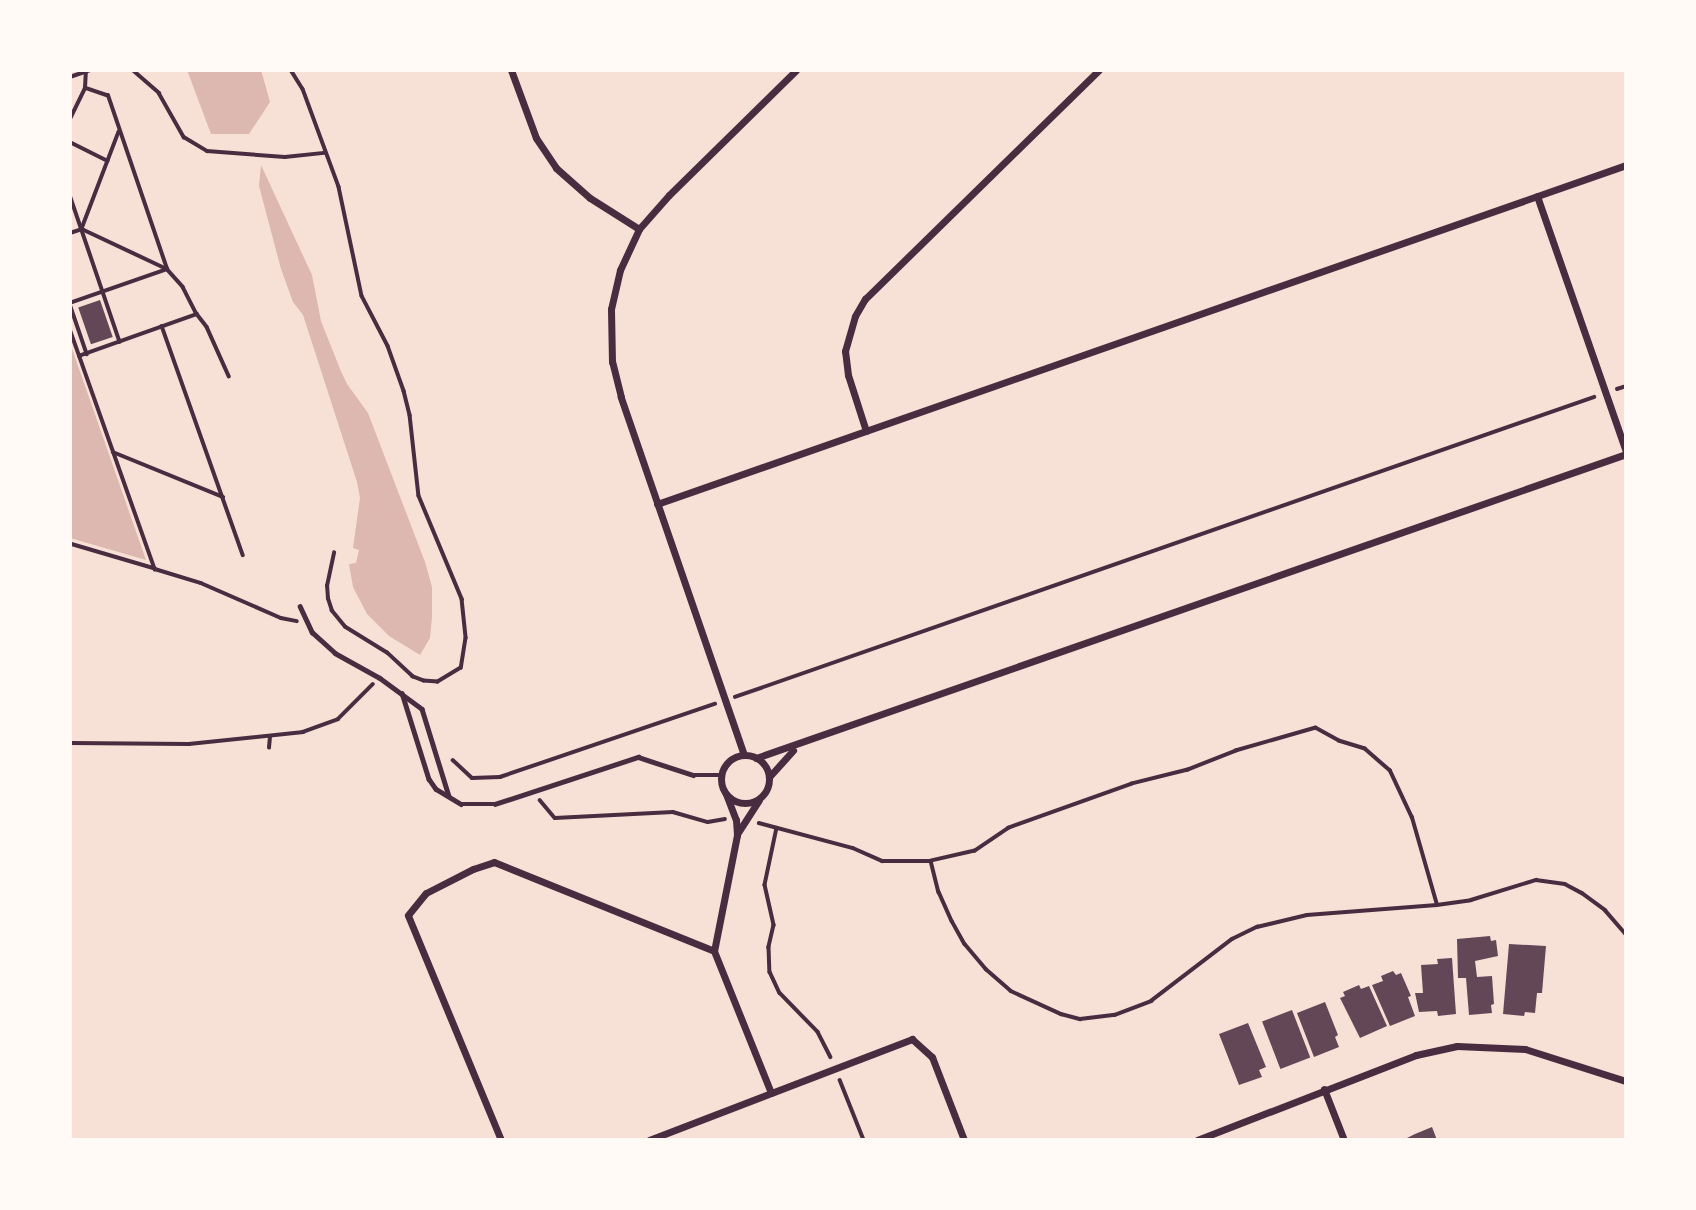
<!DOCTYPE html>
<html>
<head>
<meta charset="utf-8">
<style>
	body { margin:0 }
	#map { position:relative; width:1696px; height:1210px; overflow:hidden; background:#f7e1d7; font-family:"Fira Sans",sans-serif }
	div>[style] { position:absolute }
	.water>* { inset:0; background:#dcb8b0 }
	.building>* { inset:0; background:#644757; transform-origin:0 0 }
	.path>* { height:3.5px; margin:-1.75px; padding:0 1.75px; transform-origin:1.75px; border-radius:1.75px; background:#4a2c40 }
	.service>* { height:4.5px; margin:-2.25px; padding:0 2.25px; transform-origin:2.25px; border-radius:2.25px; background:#4a2c40 }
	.minor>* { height:7px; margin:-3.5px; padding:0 3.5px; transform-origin:3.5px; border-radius:3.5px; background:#4a2c40 }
	.minor>.ring { margin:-3.5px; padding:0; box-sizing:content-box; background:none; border:7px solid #4a2c40; border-radius:50% }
	span { translate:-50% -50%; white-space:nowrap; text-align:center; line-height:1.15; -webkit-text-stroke:7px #fffaf5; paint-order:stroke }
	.frame { position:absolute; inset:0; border:72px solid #fffaf5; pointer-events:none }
</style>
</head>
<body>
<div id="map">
	<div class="water">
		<i style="clip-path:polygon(187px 70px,261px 70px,270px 102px,249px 134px,211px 134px)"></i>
		<i style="clip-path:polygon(261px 165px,312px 275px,321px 321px,340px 369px,347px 384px,368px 413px,425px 562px,432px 587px,432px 617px,430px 638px,420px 655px,389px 636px,367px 614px,353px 587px,349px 564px,356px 563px,359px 550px,353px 548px,360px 498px,357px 482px,303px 315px,293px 302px,281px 269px,259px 186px)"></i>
		<i style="clip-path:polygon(70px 343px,146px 560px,70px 538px)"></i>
	</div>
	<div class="building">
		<i style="left:100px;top:300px;width:39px;height:23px;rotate:71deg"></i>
		<i style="clip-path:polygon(1490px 936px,1491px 941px,1496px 940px,1498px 956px,1475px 961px,1477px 977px,1492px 976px,1494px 1004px,1491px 1005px,1492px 1013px,1469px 1015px,1466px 978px,1458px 978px,1457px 939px)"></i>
		<i style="clip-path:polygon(1509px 944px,1546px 946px,1542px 993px,1537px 993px,1535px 1013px,1525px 1012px,1524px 1016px,1503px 1014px)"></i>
		<i style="clip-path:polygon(1452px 958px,1456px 1014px,1438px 1016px,1437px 1011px,1419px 1012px,1415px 993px,1423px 993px,1421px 965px,1438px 964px,1437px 959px)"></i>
		<i style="clip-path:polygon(1393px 971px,1396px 975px,1401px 973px,1411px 996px,1408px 997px,1415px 1016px,1390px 1026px,1372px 985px,1383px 981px,1381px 976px)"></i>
		<i style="clip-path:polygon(1359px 985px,1361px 989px,1369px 986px,1387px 1026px,1360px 1038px,1340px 998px,1345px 996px,1343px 992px)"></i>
		<i style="clip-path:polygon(1325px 1002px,1338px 1035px,1335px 1037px,1339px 1047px,1314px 1057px,1297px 1013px)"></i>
		<i style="left:1292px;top:1010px;width:51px;height:32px;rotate:69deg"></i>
		<i style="clip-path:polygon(1248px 1023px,1266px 1067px,1259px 1070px,1262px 1077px,1239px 1085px,1219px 1034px)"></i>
		<i style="clip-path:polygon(1432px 1127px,1437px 1140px,1403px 1140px,1415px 1134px)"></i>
	</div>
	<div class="path">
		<i style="left:133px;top:70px;width:35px;rotate:41deg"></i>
		<i style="left:159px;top:93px;width:51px;rotate:60.4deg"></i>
		<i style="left:184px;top:137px;width:27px;rotate:31deg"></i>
		<i style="left:207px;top:151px;width:78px;rotate:4.4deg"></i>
		<i style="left:285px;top:157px;width:39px;rotate:-6deg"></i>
		<i style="left:291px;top:70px;width:22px;rotate:58deg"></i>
		<i style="left:303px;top:89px;width:104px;rotate:69.8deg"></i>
		<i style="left:339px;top:187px;width:111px;rotate:78.1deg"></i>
		<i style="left:362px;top:296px;width:56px;rotate:62.5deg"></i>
		<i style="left:388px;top:346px;width:48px;rotate:70.4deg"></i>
		<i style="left:404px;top:391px;width:25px;rotate:76deg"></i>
		<i style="left:410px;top:415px;width:81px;rotate:83.7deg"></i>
		<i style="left:419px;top:496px;width:112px;rotate:67.3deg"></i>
		<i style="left:462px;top:599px;width:39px;rotate:84deg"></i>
		<i style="left:466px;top:638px;width:30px;rotate:99deg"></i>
		<i style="left:461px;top:668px;width:27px;rotate:149deg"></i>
		<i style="left:438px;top:682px;width:14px;rotate:-176deg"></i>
		<i style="left:424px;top:681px;width:12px;rotate:-160deg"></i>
		<i style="left:413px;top:677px;width:35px;rotate:-137deg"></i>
		<i style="left:387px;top:653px;width:49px;rotate:-148.2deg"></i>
		<i style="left:345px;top:627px;width:21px;rotate:-129deg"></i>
		<i style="left:332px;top:611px;width:13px;rotate:-108deg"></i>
		<i style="left:328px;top:599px;width:13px;rotate:-94deg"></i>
		<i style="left:327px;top:586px;width:34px;rotate:-78deg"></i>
		<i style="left:70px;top:77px;width:21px;rotate:-19deg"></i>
		<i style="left:70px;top:119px;width:34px;rotate:-64deg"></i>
		<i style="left:85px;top:88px;width:18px;rotate:-87deg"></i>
		<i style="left:119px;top:132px;width:104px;rotate:110.9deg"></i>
		<i style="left:82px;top:229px;width:94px;rotate:25.2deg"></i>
		<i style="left:167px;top:269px;width:24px;rotate:48deg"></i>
		<i style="left:183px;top:287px;width:30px;rotate:63deg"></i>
		<i style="left:70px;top:142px;width:42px;rotate:26.6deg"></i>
		<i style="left:70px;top:195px;width:155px;rotate:71.2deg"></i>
		<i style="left:70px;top:233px;width:13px;rotate:-18deg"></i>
		<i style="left:70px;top:303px;width:103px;rotate:-19.3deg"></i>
		<i style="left:167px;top:269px;width:183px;rotate:-108.8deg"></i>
		<i style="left:108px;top:96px;width:24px;rotate:-161deg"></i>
		<i style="left:70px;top:304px;width:53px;rotate:71.2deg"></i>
		<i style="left:162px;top:326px;width:243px;rotate:70.5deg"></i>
		<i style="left:70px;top:329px;width:255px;rotate:70.5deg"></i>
		<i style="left:155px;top:569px;width:89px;rotate:-163.6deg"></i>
		<i style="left:79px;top:356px;width:125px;rotate:-19.6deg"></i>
		<i style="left:197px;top:314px;width:16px;rotate:52deg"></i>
		<i style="left:207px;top:327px;width:54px;rotate:65.8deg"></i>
		<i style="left:1617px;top:389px;width:9px;rotate:-18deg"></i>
		<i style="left:113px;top:452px;width:119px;rotate:22.2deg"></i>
		<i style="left:155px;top:569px;width:48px;rotate:16.9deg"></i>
		<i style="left:201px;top:583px;width:87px;rotate:23.6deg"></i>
		<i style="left:281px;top:618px;width:16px;rotate:11deg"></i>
		<i style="left:735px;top:697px;width:910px;rotate:-19.25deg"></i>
		<i style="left:70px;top:743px;width:119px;rotate:0.5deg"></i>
		<i style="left:189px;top:744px;width:115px;rotate:-6deg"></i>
		<i style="left:303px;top:732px;width:37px;rotate:-20deg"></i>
		<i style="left:338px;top:719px;width:49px;rotate:-45deg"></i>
		<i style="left:269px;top:748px;width:11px;rotate:-85deg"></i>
		<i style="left:453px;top:760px;width:26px;rotate:43deg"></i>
		<i style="left:472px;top:778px;width:28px;rotate:-2deg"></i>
		<i style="left:500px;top:777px;width:227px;rotate:-18.8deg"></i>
		<i style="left:540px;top:800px;width:23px;rotate:50deg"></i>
		<i style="left:555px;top:818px;width:118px;rotate:-2.9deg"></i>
		<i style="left:673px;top:812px;width:36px;rotate:16deg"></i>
		<i style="left:708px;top:822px;width:17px;rotate:-10deg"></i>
		<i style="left:759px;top:823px;width:97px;rotate:14.9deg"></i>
		<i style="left:853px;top:848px;width:32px;rotate:24deg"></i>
		<i style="left:882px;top:861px;width:49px"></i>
		<i style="left:777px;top:828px;width:58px;rotate:101.9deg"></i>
		<i style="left:765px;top:885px;width:41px;rotate:77.3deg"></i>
		<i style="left:774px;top:925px;width:23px;rotate:103deg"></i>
		<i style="left:769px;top:947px;width:25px;rotate:88deg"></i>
		<i style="left:770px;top:972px;width:23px;rotate:65deg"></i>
		<i style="left:780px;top:993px;width:54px;rotate:45.7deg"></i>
		<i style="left:818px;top:1032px;width:28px;rotate:63deg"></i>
		<i style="left:1437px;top:905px;width:91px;rotate:-106deg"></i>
		<i style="left:1412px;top:818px;width:52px;rotate:-115.1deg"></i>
		<i style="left:1390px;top:771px;width:33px;rotate:-139deg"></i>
		<i style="left:1365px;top:749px;width:27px;rotate:-163deg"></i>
		<i style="left:1339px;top:741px;width:26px;rotate:-151deg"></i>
		<i style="left:1316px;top:728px;width:83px;rotate:164deg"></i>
		<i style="left:1236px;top:751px;width:52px;rotate:158.4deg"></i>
		<i style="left:1188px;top:770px;width:58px;rotate:166deg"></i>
		<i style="left:1132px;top:784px;width:131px;rotate:160.3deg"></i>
		<i style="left:1009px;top:828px;width:41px;rotate:145.9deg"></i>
		<i style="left:975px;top:851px;width:45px;rotate:167.2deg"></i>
		<i style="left:931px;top:861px;width:32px;rotate:76deg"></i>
		<i style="left:939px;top:892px;width:32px;rotate:66deg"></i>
		<i style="left:952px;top:921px;width:26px;rotate:61deg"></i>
		<i style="left:965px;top:944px;width:33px;rotate:50deg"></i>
		<i style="left:986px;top:969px;width:33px;rotate:41deg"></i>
		<i style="left:1011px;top:991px;width:55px;rotate:24.7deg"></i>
		<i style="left:1061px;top:1014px;width:20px;rotate:15deg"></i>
		<i style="left:1080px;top:1019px;width:35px;rotate:-7deg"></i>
		<i style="left:1115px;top:1015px;width:39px;rotate:-21deg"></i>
		<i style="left:1151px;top:1001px;width:102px;rotate:-37.4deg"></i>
		<i style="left:1232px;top:939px;width:28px;rotate:-26deg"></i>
		<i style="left:1257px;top:927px;width:51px;rotate:-13.5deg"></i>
		<i style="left:1307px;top:915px;width:130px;rotate:-4.4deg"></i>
		<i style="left:1437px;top:905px;width:34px;rotate:-8deg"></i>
		<i style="left:1471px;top:900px;width:68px;rotate:-17.1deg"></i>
		<i style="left:1536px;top:880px;width:29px;rotate:8deg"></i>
		<i style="left:1565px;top:884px;width:19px;rotate:28deg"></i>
		<i style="left:1582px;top:893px;width:29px;rotate:36deg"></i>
		<i style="left:1605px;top:910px;width:32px;rotate:49deg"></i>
		<i style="left:840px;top:1080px;width:65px;rotate:68.2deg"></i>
	</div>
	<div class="service">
		<i style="left:300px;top:606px;width:29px;rotate:65deg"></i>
		<i style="left:312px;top:632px;width:31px;rotate:42deg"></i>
		<i style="left:335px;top:653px;width:51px;rotate:29.1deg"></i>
		<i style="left:380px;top:678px;width:52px;rotate:36.4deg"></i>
		<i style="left:422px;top:709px;width:91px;rotate:72.8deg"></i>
		<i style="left:402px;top:693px;width:90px;rotate:72.6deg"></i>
		<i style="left:429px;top:779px;width:12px;rotate:55deg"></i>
		<i style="left:436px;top:789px;width:29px;rotate:31deg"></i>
		<i style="left:461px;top:804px;width:34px"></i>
		<i style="left:495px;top:804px;width:151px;rotate:-18.2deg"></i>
		<i style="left:638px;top:757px;width:58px;rotate:18.1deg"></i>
		<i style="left:693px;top:775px;width:28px"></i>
	</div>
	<div class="minor">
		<i style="left:511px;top:70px;width:72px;rotate:69.8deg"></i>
		<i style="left:536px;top:138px;width:36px;rotate:56deg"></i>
		<i style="left:556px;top:168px;width:45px;rotate:41.4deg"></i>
		<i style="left:590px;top:198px;width:58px;rotate:32.3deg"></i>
		<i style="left:1537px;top:196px;width:270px;rotate:70.8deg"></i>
		<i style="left:866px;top:431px;width:59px;rotate:-107.8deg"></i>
		<i style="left:848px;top:375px;width:24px;rotate:-97deg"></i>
		<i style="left:845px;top:351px;width:36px;rotate:-74deg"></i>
		<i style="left:855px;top:316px;width:20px;rotate:-60deg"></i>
		<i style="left:865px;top:299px;width:327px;rotate:-44.4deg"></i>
		<i style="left:657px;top:504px;width:1027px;rotate:-19.28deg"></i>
		<i style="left:744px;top:755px;width:379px;rotate:-109deg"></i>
		<i style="left:621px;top:397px;width:36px;rotate:-104deg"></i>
		<i style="left:612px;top:362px;width:53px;rotate:-91.1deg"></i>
		<i style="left:611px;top:309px;width:40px;rotate:-77deg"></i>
		<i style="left:620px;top:270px;width:45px;rotate:-65.1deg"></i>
		<i style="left:639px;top:229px;width:45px;rotate:-48.6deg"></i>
		<i style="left:669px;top:195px;width:178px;rotate:-44.5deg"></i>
		<i class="ring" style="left:721px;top:755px;width:41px;height:41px"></i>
		<i style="left:756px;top:758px;width:922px;rotate:-19.26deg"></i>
		<i style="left:769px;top:777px;width:36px;rotate:-48deg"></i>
		<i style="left:726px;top:794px;width:28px;rotate:69deg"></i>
		<i style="left:736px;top:820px;width:15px;rotate:86deg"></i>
		<i style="left:737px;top:835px;width:118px;rotate:101.2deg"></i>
		<i style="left:714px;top:951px;width:153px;rotate:68.1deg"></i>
		<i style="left:737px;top:834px;width:40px;rotate:-57.1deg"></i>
		<i style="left:1324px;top:1089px;width:55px;rotate:68.6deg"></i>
		<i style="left:501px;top:1140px;width:243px;rotate:-112.5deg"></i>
		<i style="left:408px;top:915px;width:28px;rotate:-51deg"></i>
		<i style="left:426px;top:893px;width:53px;rotate:-27.1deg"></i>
		<i style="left:473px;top:869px;width:22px;rotate:-18deg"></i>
		<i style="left:494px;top:862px;width:237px;rotate:22deg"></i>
		<i style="left:649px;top:1140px;width:282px;rotate:-21deg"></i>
		<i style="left:912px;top:1039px;width:27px;rotate:42deg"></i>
		<i style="left:932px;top:1057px;width:89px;rotate:68.9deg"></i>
		<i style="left:1197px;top:1140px;width:235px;rotate:-21.2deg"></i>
		<i style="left:1416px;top:1055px;width:42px;rotate:-12.4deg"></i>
		<i style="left:1457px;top:1046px;width:68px;rotate:2.5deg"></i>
		<i style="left:1525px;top:1049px;width:106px;rotate:17.6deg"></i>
	</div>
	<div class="frame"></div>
</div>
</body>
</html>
